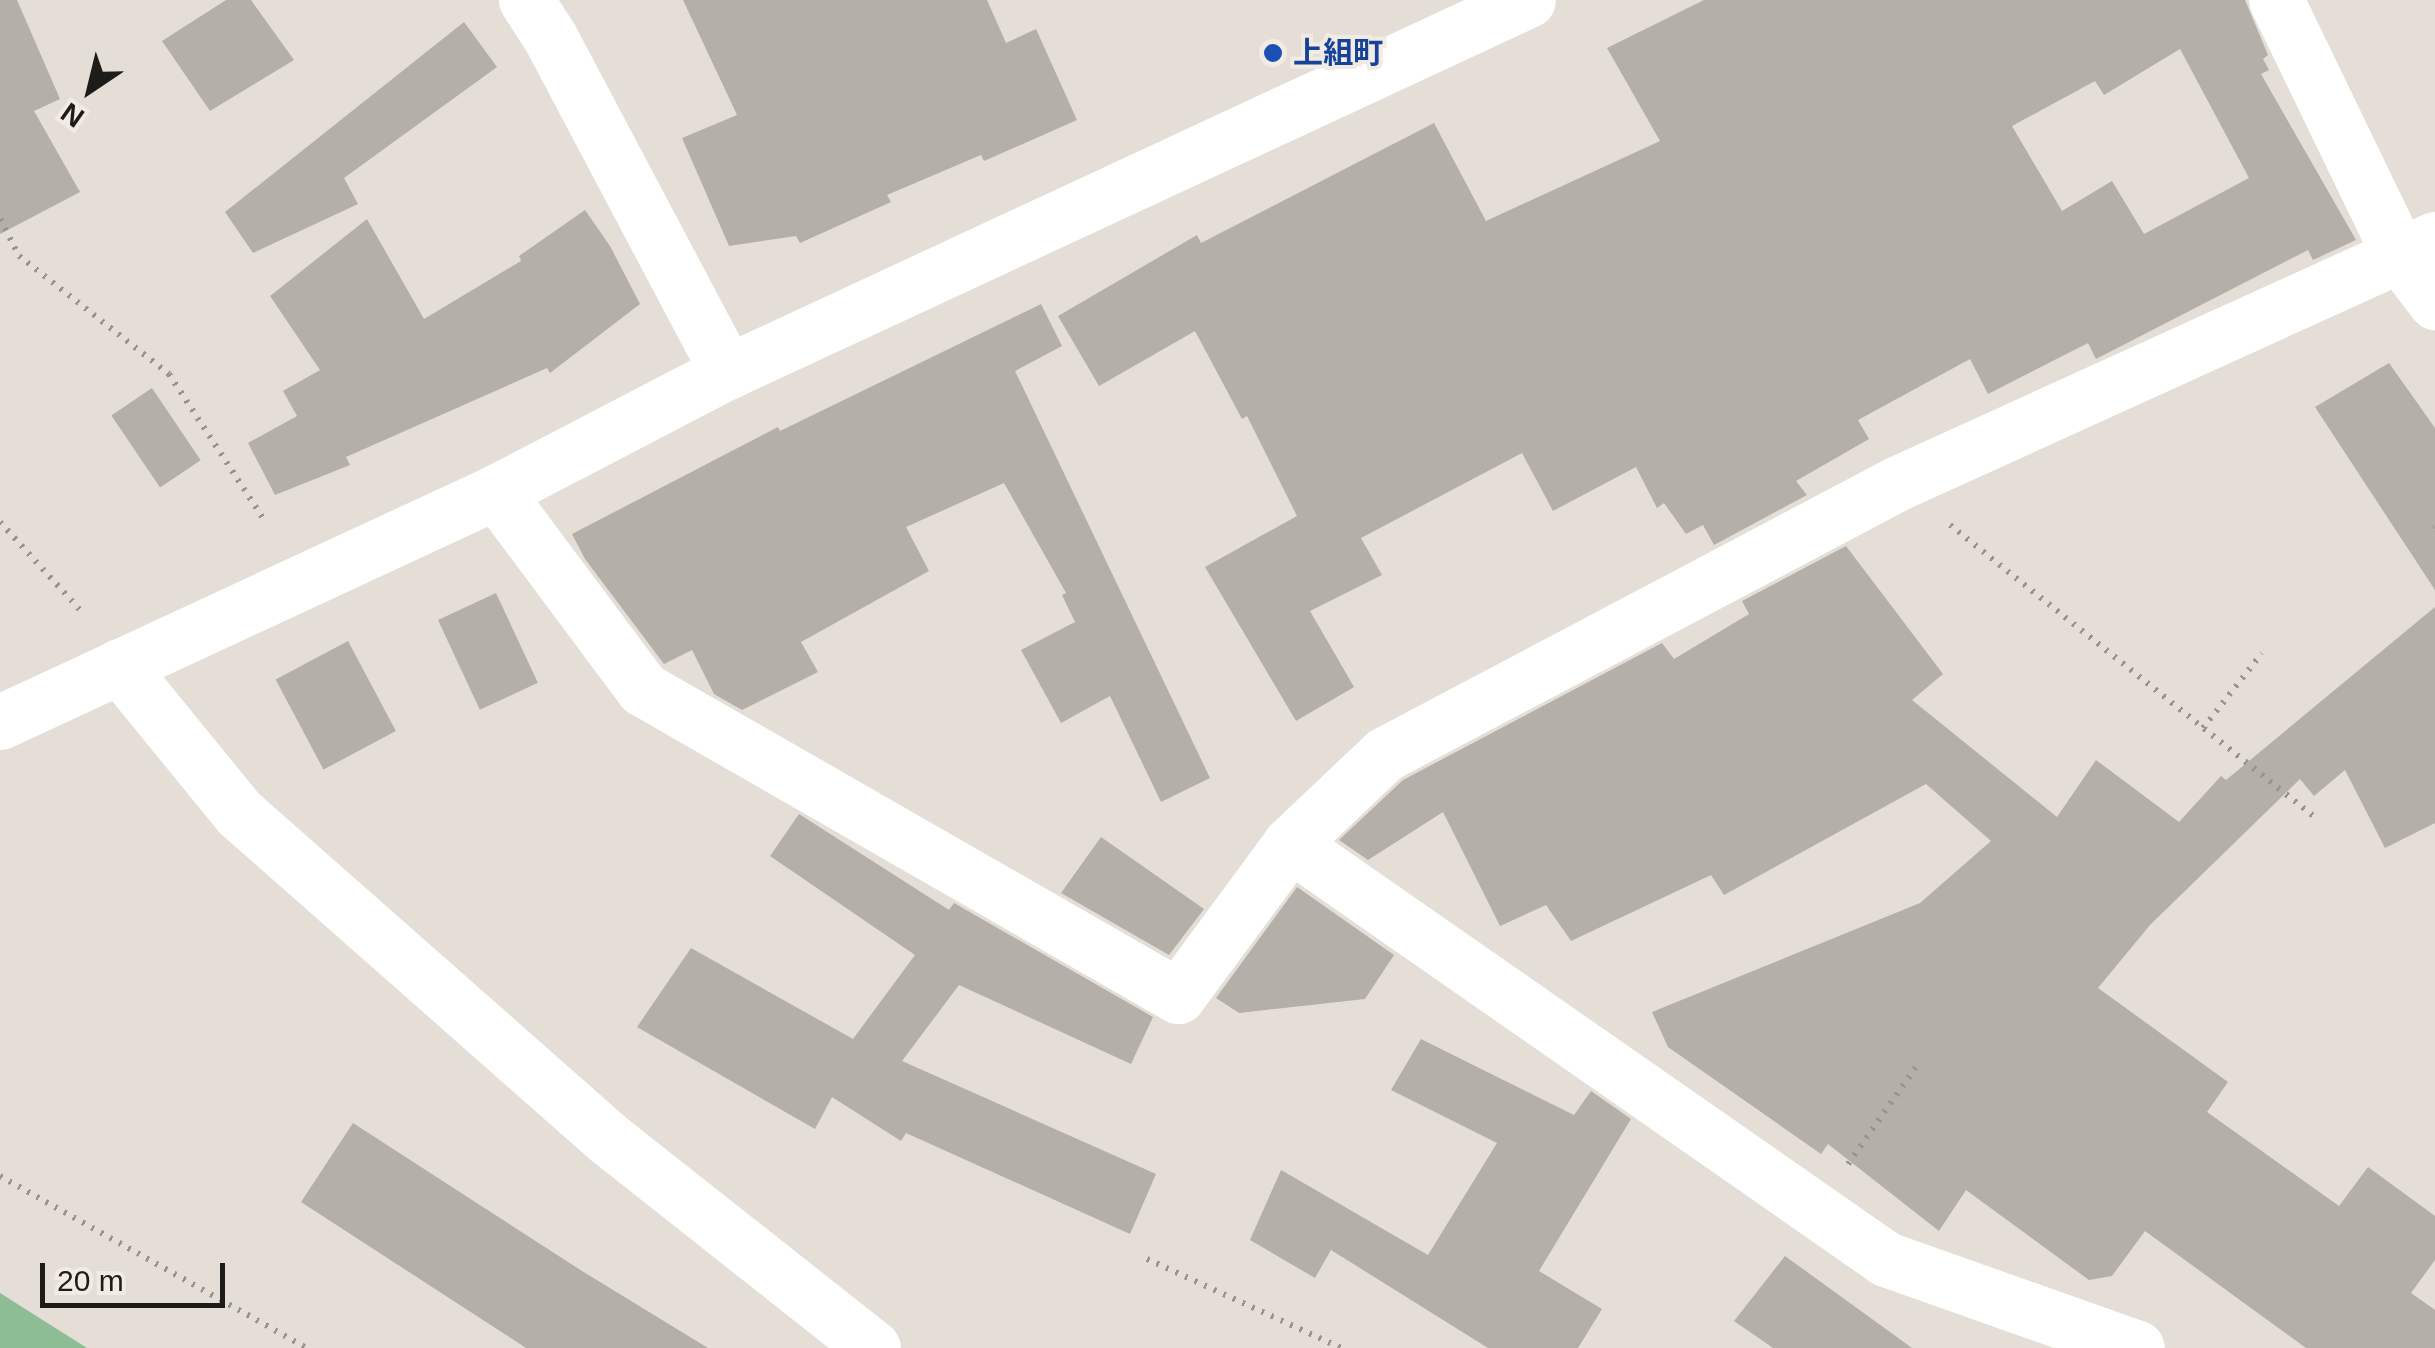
<!DOCTYPE html>
<html>
<head>
<meta charset="utf-8">
<style>
	body { margin:0 }
	#map { position:relative; width:2435px; height:1348px; overflow:hidden; background:#e4ded7; font-family:Helvetica,"Noto Sans JP",sans-serif }
	div>[style] { position:absolute }
	.green>* { inset:0; background:#8cbd94 }
	.building>* { inset:0; background:#b4afa8; transform-origin:0 0 }
	.path>* { height:6px; margin-top:-3px; transform-origin:0; background:repeating-linear-gradient(90deg,#98938e 0 2.5px,transparent 0 10.5px) }
	.minor>* { height:55px; margin:-27.5px; padding:0 27.5px; transform-origin:27.5px; border-radius:27.5px; background:#fff }
	.tertiary>* { height:55px; margin:-27.5px; padding:0 27.5px; transform-origin:27.5px; border-radius:27.5px; background:#fff }
	.dots>* { width:28px; height:28px; translate:-50% -50%; box-sizing:border-box; border:5px solid #f1ebe4; border-radius:50% }
	span { translate:-50% -50%; white-space:nowrap; text-align:center; line-height:1.15; -webkit-text-stroke:8px #f1ebe4; paint-order:stroke }
	.transit-label { font-size:30px; color:#164399; font-weight:700 }
	.left { translate:0 -50%; text-align:left }
	.north { position:absolute; left:40px; top:40px; width:100px; height:100px; -webkit-text-stroke:8px #f1ebe4; paint-order:stroke; rotate:215deg; font-size:28px; font-weight:700; line-height:40px; text-align:center; color:#1e1c19 }
	.north::after { content:''; display:block; margin:auto; width:35px; height:45px; background:#1e1c19; clip-path:polygon(50% 0,100% 100%,50% 72%,0 100%) }
	.scale { position:absolute; left:40px; top:1263px; width:185px; height:45px; box-sizing:border-box; border:5px solid #1e1c19; border-top:0; padding-left:12px; font-size:30px; line-height:35px; white-space:nowrap; color:#1e1c19; -webkit-text-stroke:8px #f1ebe4; paint-order:stroke }
</style>
</head>
<body>
<div id="map">
	<div class="green">
		<i style="clip-path:polygon(0 1293px,87px 1348px,0 1348px)"></i>
	</div>
	<div class="building">
		<i style="clip-path:polygon(0 0,17px 0,60px 99px,34px 111px,80px 192px,0 234px)"></i>
		<i style="clip-path:polygon(226px 0,251px 0,294px 60px,210px 111px,162px 41px)"></i>
		<i style="clip-path:polygon(683px 0,987px 0,1006px 43px,1036px 29px,1077px 120px,984px 161px,981px 155px,887px 195px,891px 202px,800px 243px,796px 236px,729px 246px,682px 138px,737px 115px)"></i>
		<i style="clip-path:polygon(evenodd,1704px 0,2245px 0,2268px 55px,2263px 59px,2269px 70px,2261px 74px,2356px 240px,2313px 260px,2308px 250px,2096px 359px,2088px 343px,1988px 394px,1970px 359px,1858px 420px,1869px 439px,1796px 481px,1807px 495px,1714px 545px,1703px 525px,1686px 534px,1664px 503px,1657px 508px,1636px 467px,1553px 511px,1522px 453px,1361px 538px,1382px 575px,1310px 611px,1354px 687px,1296px 721px,1205px 567px,1297px 516px,1247px 416px,1242px 419px,1195px 331px,1099px 386px,1058px 316px,1197px 235px,1201px 243px,1434px 123px,1486px 221px,1660px 141px,1607px 48px,1704px 0,2180px 49px,2249px 178px,2144px 234px,2112px 181px,2062px 211px,2012px 126px,2095px 81px,2104px 95px,2180px 49px)"></i>
		<i style="clip-path:polygon(464px 22px,497px 67px,344px 178px,358px 204px,253px 253px,225px 212px)"></i>
		<i style="clip-path:polygon(585px 210px,610px 246px,640px 304px,550px 373px,547px 368px,346px 457px,350px 465px,275px 495px,248px 443px,297px 416px,283px 391px,320px 370px,270px 296px,367px 219px,424px 319px,521px 261px,519px 256px)"></i>
		<i style="clip-path:polygon(1041px 304px,1062px 346px,1015px 371px,1210px 778px,1161px 802px,1110px 696px,1061px 723px,1021px 650px,1075px 622px,1062px 595px,1066px 593px,1004px 483px,906px 527px,929px 571px,801px 642px,818px 672px,742px 710px,714px 694px,692px 650px,664px 664px,585px 559px,572px 534px,778px 427px,780px 431px)"></i>
		<i style="clip-path:polygon(2389px 363px,2435px 428px,2435px 590px,2315px 407px)"></i>
		<i style="left:152px;top:388px;width:87px;height:49px;rotate:56deg"></i>
		<i style="clip-path:polygon(1846px 546px,1943px 674px,1912px 700px,2057px 817px,2096px 760px,2179px 822px,2221px 776px,2226px 780px,2435px 607px,2435px 823px,2385px 848px,2345px 770px,2314px 796px,2300px 779px,2150px 925px,2098px 988px,2228px 1082px,2207px 1112px,2339px 1206px,2368px 1167px,2435px 1216px,2435px 1260px,2411px 1293px,2435px 1310px,2435px 1348px,2306px 1348px,2145px 1231px,2112px 1276px,2089px 1280px,1966px 1190px,1939px 1231px,1828px 1144px,1821px 1154px,1668px 1047px,1652px 1012px,1920px 903px,1991px 841px,1926px 784px,1724px 895px,1711px 875px,1571px 941px,1546px 905px,1500px 926px,1443px 812px,1368px 860px,1339px 840px,1403px 780px,1662px 643px,1674px 659px,1749px 614px,1742px 601px)"></i>
		<i style="left:496px;top:593px;width:99px;height:64px;rotate:65deg"></i>
		<i style="left:348px;top:641px;width:102px;height:82px;rotate:62deg"></i>
		<i style="clip-path:polygon(799px 814px,949px 910px,954px 903px,1153px 1017px,1131px 1064px,959px 985px,902px 1061px,1156px 1174px,1130px 1234px,906px 1133px,901px 1141px,832px 1097px,815px 1129px,637px 1027px,691px 948px,853px 1039px,915px 955px,770px 856px)"></i>
		<i style="clip-path:polygon(1101px 837px,1204px 909px,1169px 955px,1061px 893px)"></i>
		<i style="clip-path:polygon(1297px 887px,1394px 955px,1365px 999px,1239px 1013px,1216px 998px)"></i>
		<i style="clip-path:polygon(1421px 1039px,1574px 1115px,1591px 1091px,1631px 1119px,1539px 1271px,1602px 1309px,1578px 1348px,1488px 1348px,1331px 1250px,1315px 1278px,1250px 1240px,1281px 1170px,1428px 1255px,1497px 1143px,1391px 1090px)"></i>
		<i style="clip-path:polygon(353px 1123px,582px 1271px,708px 1348px,526px 1348px,301px 1202px)"></i>
		<i style="clip-path:polygon(1785px 1256px,1912px 1348px,1773px 1348px,1734px 1321px)"></i>
	</div>
	<div class="path">
		<i style="left:0;top:219px;width:42px;rotate:62.8deg"></i>
		<i style="left:19px;top:256px;width:191px;rotate:38.2deg"></i>
		<i style="left:169px;top:374px;width:176px;rotate:56.9deg"></i>
		<i style="left:0;top:522px;width:120px;rotate:47.7deg"></i>
		<i style="left:1950px;top:525px;width:465px;rotate:38.7deg"></i>
		<i style="left:2434px;top:528px;width:1px;rotate:-45deg"></i>
		<i style="left:2203px;top:728px;width:95px;rotate:-51.8deg"></i>
		<i style="left:1848px;top:1164px;width:126px;rotate:-55deg"></i>
		<i style="left:0;top:1176px;width:351px;rotate:29.3deg"></i>
		<i style="left:1147px;top:1259px;width:213px;rotate:24.6deg"></i>
	</div>
	<div class="minor">
		<i style="left:496px;top:492px;width:246px;rotate:53.3deg"></i>
		<i style="left:643px;top:689px;width:617px;rotate:29.85deg"></i>
		<i style="left:1178px;top:996px;width:189px;rotate:-53.6deg"></i>
		<i style="left:1290px;top:844px;width:131px;rotate:-43.5deg"></i>
		<i style="left:1385px;top:754px;width:580px;rotate:-27.85deg"></i>
		<i style="left:1898px;top:483px;width:590px;rotate:-24.44deg"></i>
		<i style="left:119px;top:666px;width:190px;rotate:50.8deg"></i>
		<i style="left:239px;top:813px;width:495px;rotate:41.4deg"></i>
		<i style="left:610px;top:1140px;width:335px;rotate:38.3deg"></i>
		<i style="left:1290px;top:844px;width:726px;rotate:34.85deg"></i>
		<i style="left:1886px;top:1259px;width:266px;rotate:19.5deg"></i>
	</div>
	<div class="tertiary">
		<i style="left:526px;top:0;width:46px;rotate:57.3deg"></i>
		<i style="left:551px;top:39px;width:377px;rotate:62.1deg"></i>
		<i style="left:2276px;top:0;width:284px;rotate:64.2deg"></i>
		<i style="left:2400px;top:256px;width:58px;rotate:52.7deg"></i>
		<i style="left:0;top:722px;width:547px;rotate:-24.88deg"></i>
		<i style="left:496px;top:492px;width:260px;rotate:-27.5deg"></i>
		<i style="left:727px;top:372px;width:883px;rotate:-24.91deg"></i>
	</div>
	<div class="dots">
		<i style="left:1273px;top:53px;background:#1a4fb4"></i>
	</div>
	<div class="transit-label">
		<span class="left" style="left:1293px;top:53px">上組町</span>
	</div>
	<div class="north">N</div>
	<div class="scale">20 m</div>
</div>
</body>
</html>
